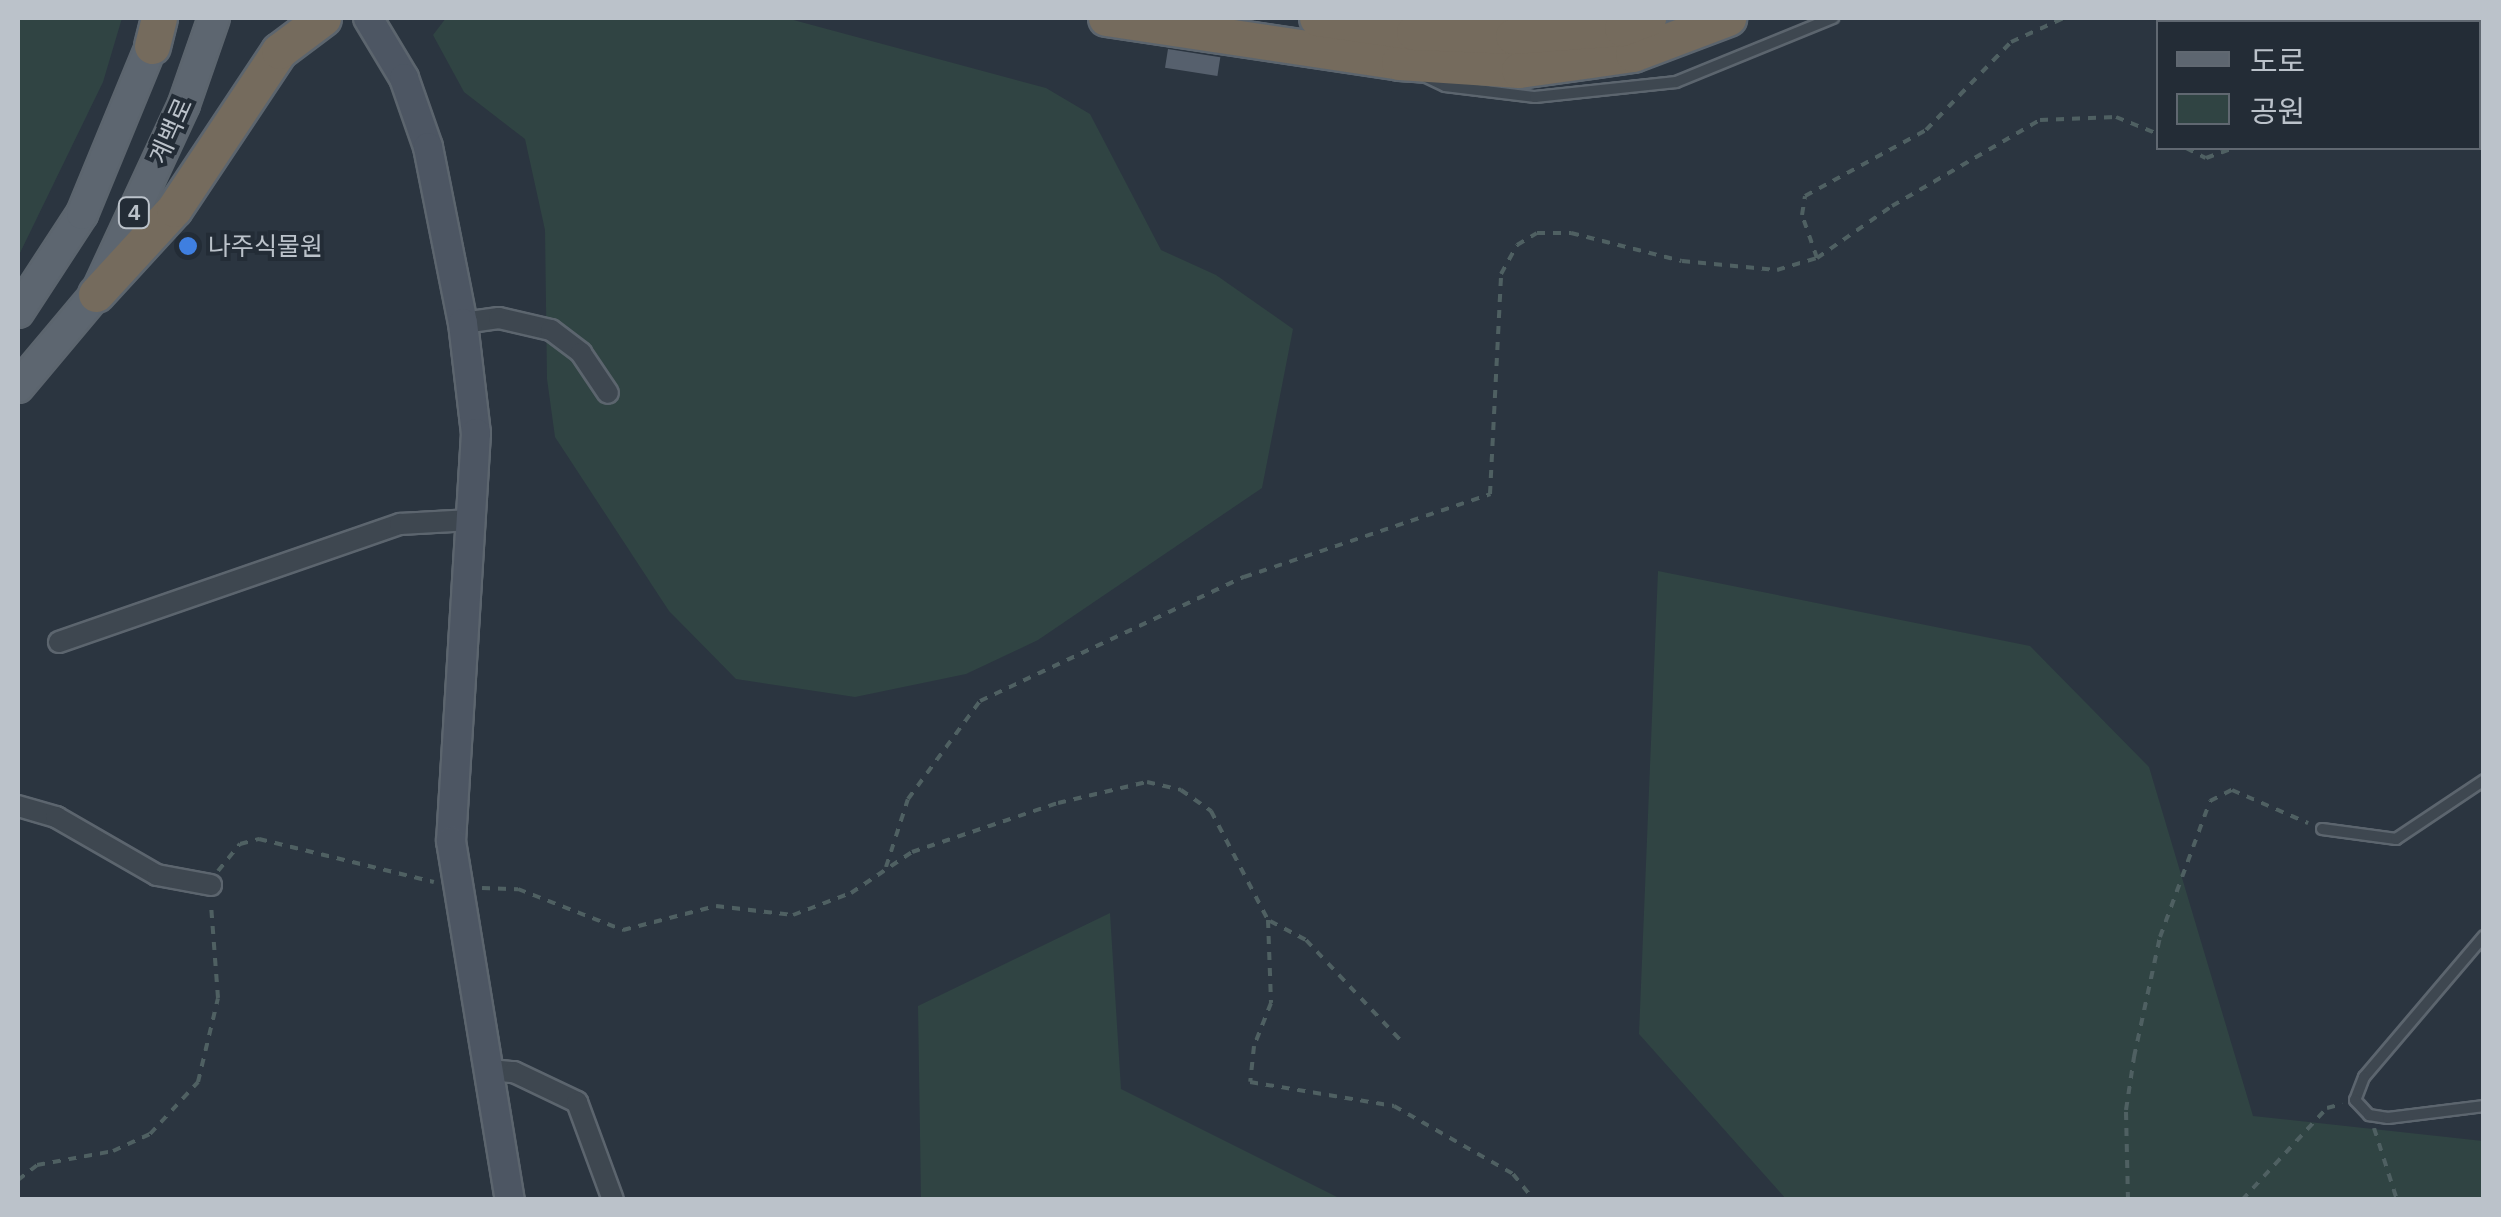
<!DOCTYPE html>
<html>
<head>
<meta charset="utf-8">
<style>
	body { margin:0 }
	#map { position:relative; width:2501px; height:1217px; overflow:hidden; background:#2b3540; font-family:Helvetica,"Noto Sans KR",sans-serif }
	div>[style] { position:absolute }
	.green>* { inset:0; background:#304443 }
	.building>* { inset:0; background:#56606d; transform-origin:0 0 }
	.path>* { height:4px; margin-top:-2px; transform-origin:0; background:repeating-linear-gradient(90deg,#4f6062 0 8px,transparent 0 16px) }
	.roads { filter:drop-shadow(2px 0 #5c656e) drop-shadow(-2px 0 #5c656e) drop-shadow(0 2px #5c656e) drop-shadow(0 -2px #5c656e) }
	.lane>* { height:10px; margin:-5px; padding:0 5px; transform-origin:5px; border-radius:5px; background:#3e4750 }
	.street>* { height:20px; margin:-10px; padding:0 10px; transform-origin:10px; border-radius:10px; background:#3e4750 }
	.secondary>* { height:28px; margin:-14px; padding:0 14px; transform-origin:14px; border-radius:14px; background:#4d5663 }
	.primary>* { height:30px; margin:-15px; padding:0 15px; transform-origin:15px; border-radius:15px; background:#5d6670 }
	.highway>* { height:35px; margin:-17.5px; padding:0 17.5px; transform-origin:17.5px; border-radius:17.5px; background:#756b5d }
	.dots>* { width:28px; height:28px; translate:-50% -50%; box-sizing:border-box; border:5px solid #232c36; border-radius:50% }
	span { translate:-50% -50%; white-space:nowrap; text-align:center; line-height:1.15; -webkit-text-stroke:8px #232c36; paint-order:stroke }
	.shield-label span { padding:2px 8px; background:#232c36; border:2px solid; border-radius:8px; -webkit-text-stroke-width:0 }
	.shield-label { font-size:22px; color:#bbc2ca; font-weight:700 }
	.street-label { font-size:25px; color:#bbc2ca }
	.poi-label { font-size:25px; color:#bbc2ca }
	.left { translate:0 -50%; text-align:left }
	.frame { position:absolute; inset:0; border:20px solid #bbc2ca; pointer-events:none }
	.legend { position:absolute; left:2156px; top:20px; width:325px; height:130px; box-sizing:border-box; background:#232c36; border:2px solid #606871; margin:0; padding:12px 18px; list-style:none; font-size:30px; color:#bbc2ca }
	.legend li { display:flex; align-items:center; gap:20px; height:50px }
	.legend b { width:50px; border:2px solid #606871 }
</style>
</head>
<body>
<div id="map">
	<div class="green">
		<i style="clip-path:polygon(18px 18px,122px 18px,103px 82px,18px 257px)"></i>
		<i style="clip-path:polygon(446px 18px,786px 18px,1046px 88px,1090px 114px,1161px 250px,1216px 275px,1293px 329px,1262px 488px,1038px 640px,966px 674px,855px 697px,736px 679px,669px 611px,555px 437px,547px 379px,545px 230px,525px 139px,464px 92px,433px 35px)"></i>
		<i style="clip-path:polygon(1658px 571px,2030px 646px,2149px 767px,2253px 1116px,2483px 1141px,2483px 1199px,1786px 1199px,1639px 1034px)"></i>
		<i style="clip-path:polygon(1110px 913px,1121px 1089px,1341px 1199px,921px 1199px,918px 1006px)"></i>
	</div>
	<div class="building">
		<i style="left:1168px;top:49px;width:53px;height:19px;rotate:9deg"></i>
	</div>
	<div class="path">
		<i style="left:2380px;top:22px;width:7px;rotate:-34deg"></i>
		<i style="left:2186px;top:148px;width:22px;rotate:27deg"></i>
		<i style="left:2206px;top:158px;width:29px;rotate:-20deg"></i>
		<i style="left:1817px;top:258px;width:46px;rotate:-109.2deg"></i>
		<i style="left:1802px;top:215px;width:19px;rotate:-81deg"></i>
		<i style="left:1805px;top:196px;width:138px;rotate:-28.6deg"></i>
		<i style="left:1926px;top:130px;width:122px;rotate:-46deg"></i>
		<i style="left:2011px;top:42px;width:58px;rotate:-24.4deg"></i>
		<i style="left:886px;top:867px;width:71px;rotate:-72.1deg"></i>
		<i style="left:908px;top:799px;width:122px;rotate:-53.7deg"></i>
		<i style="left:980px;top:701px;width:292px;rotate:-25.2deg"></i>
		<i style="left:1244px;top:577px;width:260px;rotate:-18.6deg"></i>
		<i style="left:1490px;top:494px;width:220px;rotate:-87.1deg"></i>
		<i style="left:1501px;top:274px;width:33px;rotate:-61deg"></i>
		<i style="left:1517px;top:245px;width:23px;rotate:-31deg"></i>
		<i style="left:1537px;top:233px;width:34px"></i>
		<i style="left:1571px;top:233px;width:114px;rotate:14.2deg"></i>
		<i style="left:1682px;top:261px;width:95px;rotate:5.4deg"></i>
		<i style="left:1777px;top:270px;width:42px;rotate:-16.7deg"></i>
		<i style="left:1817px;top:258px;width:91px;rotate:-34.7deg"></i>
		<i style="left:1892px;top:206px;width:171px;rotate:-30.2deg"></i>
		<i style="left:2040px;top:120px;width:76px;rotate:-2.3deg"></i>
		<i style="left:2116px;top:117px;width:45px;rotate:22deg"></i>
		<i style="left:218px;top:871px;width:35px;rotate:-51deg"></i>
		<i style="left:240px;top:844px;width:20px;rotate:-15deg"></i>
		<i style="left:259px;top:839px;width:180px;rotate:13.8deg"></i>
		<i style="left:482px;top:888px;width:36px;rotate:2deg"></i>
		<i style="left:518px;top:889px;width:113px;rotate:21.3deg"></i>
		<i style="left:623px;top:930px;width:96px;rotate:-14.5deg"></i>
		<i style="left:716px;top:906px;width:78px;rotate:6.7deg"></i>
		<i style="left:793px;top:915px;width:62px;rotate:-20.8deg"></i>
		<i style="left:851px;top:893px;width:73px;rotate:-33.9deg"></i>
		<i style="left:912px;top:852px;width:154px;rotate:-18.6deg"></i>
		<i style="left:1058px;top:803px;width:91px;rotate:-13.3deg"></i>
		<i style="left:1147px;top:782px;width:35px;rotate:13deg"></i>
		<i style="left:1181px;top:790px;width:37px;rotate:35deg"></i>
		<i style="left:1211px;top:811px;width:123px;rotate:62.4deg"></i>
		<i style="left:1268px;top:920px;width:83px;rotate:87.9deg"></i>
		<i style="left:1271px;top:1003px;width:46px;rotate:111.6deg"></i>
		<i style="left:1254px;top:1046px;width:36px;rotate:96deg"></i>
		<i style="left:1250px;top:1082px;width:146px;rotate:9.5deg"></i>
		<i style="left:1394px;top:1106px;width:137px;rotate:29.7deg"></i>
		<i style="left:1513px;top:1174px;width:33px;rotate:51deg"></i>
		<i style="left:1270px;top:921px;width:41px;rotate:27.8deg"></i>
		<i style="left:1306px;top:940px;width:140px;rotate:46.7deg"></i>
		<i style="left:2374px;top:1128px;width:76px;rotate:72.3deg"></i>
		<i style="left:18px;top:1180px;width:24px;rotate:-38deg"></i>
		<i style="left:37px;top:1165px;width:77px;rotate:-10.4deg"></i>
		<i style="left:113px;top:1151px;width:41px;rotate:-24.7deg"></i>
		<i style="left:150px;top:1134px;width:71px;rotate:-47.3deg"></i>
		<i style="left:198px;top:1082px;width:86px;rotate:-76.6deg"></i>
		<i style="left:218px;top:998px;width:94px;rotate:-94.3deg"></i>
		<i style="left:2128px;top:1200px;width:90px;rotate:-91.3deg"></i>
		<i style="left:2126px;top:1110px;width:54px;rotate:-81.4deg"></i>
		<i style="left:2134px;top:1057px;width:123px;rotate:-77.8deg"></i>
		<i style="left:2160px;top:937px;width:145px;rotate:-69.8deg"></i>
		<i style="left:2210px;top:801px;width:25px;rotate:-27deg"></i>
		<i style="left:2232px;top:790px;width:83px;rotate:23.5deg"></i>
		<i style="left:2242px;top:1200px;width:125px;rotate:-47.3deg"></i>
		<i style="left:2327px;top:1108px;width:16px;rotate:-15deg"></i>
	</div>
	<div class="roads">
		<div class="lane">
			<i style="left:2483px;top:18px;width:1px;rotate:45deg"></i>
			<i style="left:1426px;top:77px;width:21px;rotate:25deg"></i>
			<i style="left:1445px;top:86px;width:91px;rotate:7deg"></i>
			<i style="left:1535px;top:97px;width:142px;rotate:-6.1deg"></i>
			<i style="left:1676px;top:82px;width:170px;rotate:-22.2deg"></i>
			<i style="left:2322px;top:829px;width:75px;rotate:7.7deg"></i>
			<i style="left:2396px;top:839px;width:106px;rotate:-33.8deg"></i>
			<i style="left:2484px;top:936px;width:185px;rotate:130.4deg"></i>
			<i style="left:2364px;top:1077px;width:25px;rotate:111deg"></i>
			<i style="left:2355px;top:1100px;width:21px;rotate:47deg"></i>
			<i style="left:2369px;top:1115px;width:19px;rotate:9deg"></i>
			<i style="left:2388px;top:1118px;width:97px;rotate:-7.1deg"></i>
		</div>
		<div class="street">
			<i style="left:463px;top:323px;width:36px;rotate:-8deg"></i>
			<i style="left:499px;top:318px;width:53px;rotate:13deg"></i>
			<i style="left:551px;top:330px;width:38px;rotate:37deg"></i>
			<i style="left:581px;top:353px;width:48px;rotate:56deg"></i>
			<i style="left:59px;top:642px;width:361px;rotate:-19.1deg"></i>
			<i style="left:400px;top:524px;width:71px;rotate:-3.2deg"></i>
			<i style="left:18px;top:806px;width:40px;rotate:16deg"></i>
			<i style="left:56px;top:817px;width:116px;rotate:29.9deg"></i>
			<i style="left:157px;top:875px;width:55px;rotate:10.5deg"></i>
			<i style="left:489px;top:1070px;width:25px;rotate:5deg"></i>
			<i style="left:514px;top:1072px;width:70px;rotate:25.5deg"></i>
			<i style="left:577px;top:1102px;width:104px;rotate:69.8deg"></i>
		</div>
		<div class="secondary">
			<i style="left:368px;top:18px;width:70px;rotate:59deg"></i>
			<i style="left:404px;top:78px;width:73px;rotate:70.8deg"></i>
			<i style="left:428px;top:147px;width:179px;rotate:78.8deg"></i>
			<i style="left:463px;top:323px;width:111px;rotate:83.3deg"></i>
			<i style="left:476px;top:433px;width:409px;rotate:93.5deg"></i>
			<i style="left:451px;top:841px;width:364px;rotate:80.7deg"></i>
		</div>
		<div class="primary">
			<i style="left:18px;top:312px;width:117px;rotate:-56.9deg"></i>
			<i style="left:82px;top:214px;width:204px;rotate:-67.6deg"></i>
			<i style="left:18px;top:387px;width:121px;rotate:-50deg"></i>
			<i style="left:96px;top:294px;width:209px;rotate:-65.1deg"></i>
			<i style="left:184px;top:104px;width:91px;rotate:-70.8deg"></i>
		</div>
		<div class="highway">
			<i style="left:1106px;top:18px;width:296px;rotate:8.5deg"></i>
			<i style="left:1399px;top:62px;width:120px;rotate:3.8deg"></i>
			<i style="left:1519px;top:70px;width:115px;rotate:-8deg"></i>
			<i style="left:1633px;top:54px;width:102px;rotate:-20.8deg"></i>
			<i style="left:1317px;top:18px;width:98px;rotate:8.2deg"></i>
			<i style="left:1414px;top:32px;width:99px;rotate:2.3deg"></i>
			<i style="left:1513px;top:36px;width:109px;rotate:-4.2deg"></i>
			<i style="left:1622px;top:28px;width:28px;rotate:-21deg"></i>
			<i style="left:152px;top:46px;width:29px;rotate:-76deg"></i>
			<i style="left:96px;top:294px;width:115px;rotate:-47.5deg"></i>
			<i style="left:174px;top:209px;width:190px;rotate:-56.4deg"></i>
			<i style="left:279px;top:51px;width:55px;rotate:-36.9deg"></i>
		</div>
	</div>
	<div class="dots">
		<i style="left:188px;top:246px;background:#3f7fe0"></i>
	</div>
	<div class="shield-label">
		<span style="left:134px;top:213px">4</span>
	</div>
	<div class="street-label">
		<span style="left:171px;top:131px;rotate:-66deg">계백로</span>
	</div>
	<div class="poi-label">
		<span class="left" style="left:208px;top:246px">나주식물원</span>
	</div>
	<div class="frame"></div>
	<ul class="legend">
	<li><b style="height:12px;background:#5d6670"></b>도로</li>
	<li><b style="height:28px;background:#304443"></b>공원</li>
	</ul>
</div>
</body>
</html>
